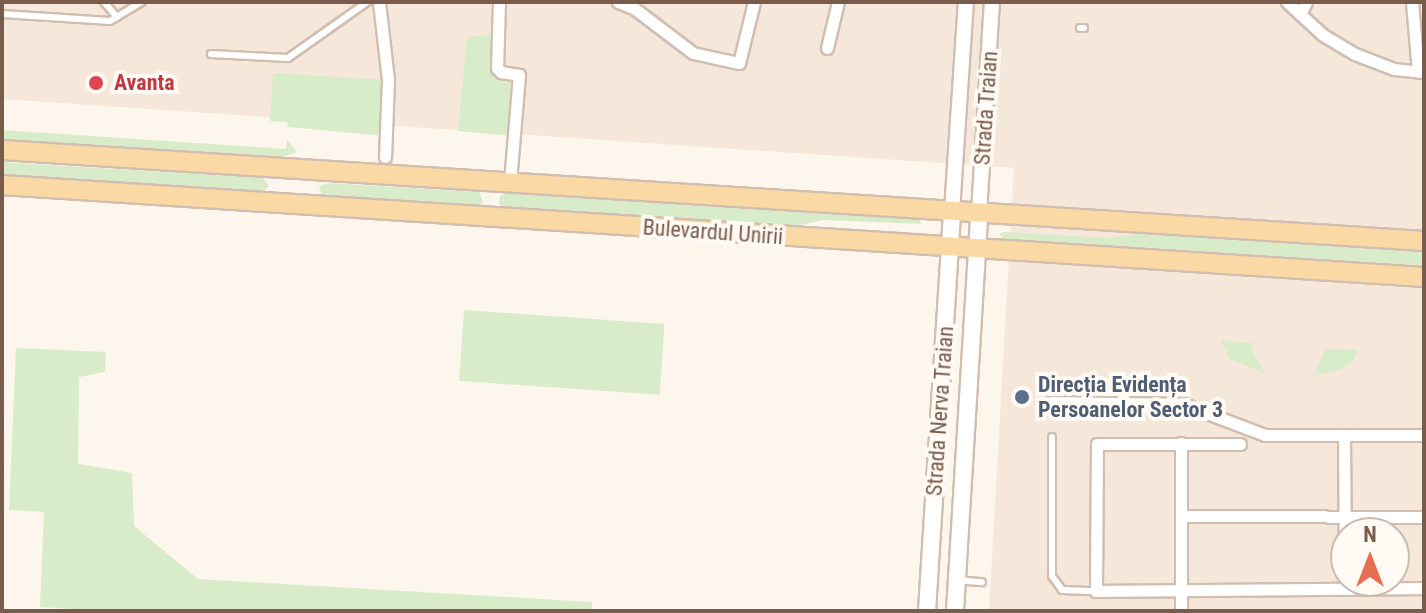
<!DOCTYPE html>
<html>
<head>
<meta charset="utf-8">
<style>
	body { margin:0 }
	#map { position:relative; width:1426px; height:613px; overflow:hidden; background:#fdf6ec; font-family:"Roboto Condensed",sans-serif }
	div>[style] { position:absolute }
	.residential>* { inset:0; background:#f5e8da }
	.green>* { inset:0; background:#d8ecc9; transform-origin:0 0 }
	.roads { filter:drop-shadow(2px 0 #d1beb0) drop-shadow(-2px 0 #d1beb0) drop-shadow(0 2px #d1beb0) drop-shadow(0 -2px #d1beb0) }
	.service>* { height:6px; margin:-3px; padding:0 3px; transform-origin:3px; border-radius:3px; background:#fff }
	.minor>* { height:11px; margin:-5.5px; padding:0 5.5px; transform-origin:5.5px; border-radius:5.5px; background:#fff }
	.tertiary>* { height:14px; margin:-7px; padding:0 7px; transform-origin:7px; border-radius:7px; background:#fff }
	.secondary>* { height:16px; margin:-8px; padding:0 8px; transform-origin:8px; border-radius:8px; background:#fff }
	.primary>* { height:18px; margin:-9px; padding:0 9px; transform-origin:9px; border-radius:9px; background:#fbd9a5 }
	.dots>* { width:22px; height:22px; translate:-50% -50%; box-sizing:border-box; border:4px solid #fffaf3; border-radius:50% }
	span { translate:-50% -50%; white-space:nowrap; text-align:center; line-height:1.15; -webkit-text-stroke:8px #fffaf3; paint-order:stroke }
	.health-label { font-size:22px; color:#be3a42; font-weight:700 }
	.left { translate:0 -50%; text-align:left }
	.street-label { font-size:22px; color:#7a5c4d }
	.service-label { font-size:22px; color:#4e5e75; font-weight:700 }
	.frame { position:absolute; inset:0; border:4px solid #7a5c4d; pointer-events:none }
	.north { position:absolute; left:1330px; top:517px; width:80px; height:80px; box-sizing:border-box; background:#fffaf3; border:2px solid #cabbb1; border-radius:50%; rotate:0deg; font-size:22px; font-weight:700; line-height:32px; text-align:center; color:#7a5c4d }
	.north::after { content:''; display:block; margin:auto; width:28px; height:36px; background:#e76f51; clip-path:polygon(50% 0,100% 100%,50% 72%,0 100%) }
</style>
</head>
<body>
<div id="map">
	<div class="residential">
		<i style="clip-path:polygon(evenodd,2px 2px,1424px 2px,1424px 611px,989px 611px,1014px 168px,2px 99px,2px 2px,1346px 533px,1394px 533px,1394px 581px,1346px 581px,1346px 533px)"></i>
	</div>
	<div class="green">
		<i style="clip-path:polygon(497px 34px,497px 68px,519px 75px,514px 136px,458px 131px,467px 37px)"></i>
		<i style="clip-path:polygon(273px 73px,388px 80px,386px 136px,288px 127px,287px 122px,270px 121px)"></i>
		<i style="clip-path:polygon(2px 130px,286px 149px,287px 140px,297px 152px,282px 157px,2px 139px)"></i>
		<i style="clip-path:polygon(2px 162px,263px 178px,269px 186px,262px 192px,2px 175px)"></i>
		<i style="clip-path:polygon(328px 183px,479px 192px,483px 202px,479px 206px,322px 196px,319px 186px)"></i>
		<i style="clip-path:polygon(506px 193px,920px 219px,921px 224px,824px 220px,795px 226px,504px 208px,499px 204px,500px 196px)"></i>
		<i style="clip-path:polygon(1003px 232px,1109px 238px,1140px 234px,1424px 252px,1424px 265px,1003px 239px,1000px 234px)"></i>
		<i style="left:464px;top:310px;width:201px;height:71px;rotate:4deg"></i>
		<i style="clip-path:polygon(1221px 341px,1252px 343px,1253px 353px,1265px 373px,1231px 360px)"></i>
		<i style="clip-path:polygon(16px 348px,106px 352px,105px 372px,79px 377px,78px 464px,132px 473px,134px 526px,198px 579px,592px 602px,592px 611px,108px 611px,40px 607px,44px 512px,9px 510px)"></i>
		<i style="clip-path:polygon(1326px 349px,1358px 350px,1353px 361px,1342px 369px,1313px 376px)"></i>
	</div>
	<div class="roads">
		<div class="service">
			<i style="left:104px;top:2px;width:20px;rotate:49deg"></i>
			<i style="left:2px;top:14px;width:108px;rotate:3.7deg"></i>
			<i style="left:110px;top:21px;width:37px;rotate:-31deg"></i>
			<i style="left:1080px;top:28px;width:4px"></i>
			<i style="left:211px;top:54px;width:77px;rotate:3deg"></i>
			<i style="left:288px;top:58px;width:97px;rotate:-35.3deg"></i>
			<i style="left:1052px;top:437px;width:139px;rotate:90deg"></i>
			<i style="left:1052px;top:576px;width:17px;rotate:54deg"></i>
			<i style="left:1062px;top:590px;width:34px;rotate:2deg"></i>
			<i style="left:957px;top:580px;width:25px;rotate:5deg"></i>
		</div>
		<div class="minor">
			<i style="left:379px;top:2px;width:79px;rotate:83.4deg"></i>
			<i style="left:388px;top:80px;width:77px;rotate:92.2deg"></i>
			<i style="left:499px;top:2px;width:66px;rotate:91.7deg"></i>
			<i style="left:497px;top:68px;width:6px;rotate:45deg"></i>
			<i style="left:501px;top:72px;width:18px;rotate:9deg"></i>
			<i style="left:519px;top:75px;width:108px;rotate:94.8deg"></i>
			<i style="left:618px;top:2px;width:18px;rotate:22deg"></i>
			<i style="left:635px;top:9px;width:73px;rotate:37.2deg"></i>
			<i style="left:693px;top:53px;width:47px;rotate:12.3deg"></i>
			<i style="left:739px;top:63px;width:63px;rotate:-76.2deg"></i>
			<i style="left:1287px;top:2px;width:49px;rotate:42.5deg"></i>
			<i style="left:1323px;top:35px;width:37px;rotate:31deg"></i>
			<i style="left:1355px;top:54px;width:42px;rotate:21deg"></i>
			<i style="left:1394px;top:69px;width:30px;rotate:6deg"></i>
			<i style="left:1412px;top:2px;width:70px;rotate:85.1deg"></i>
			<i style="left:1300px;top:14px;width:13px;rotate:-63deg"></i>
			<i style="left:827px;top:48px;width:47px;rotate:-76.6deg"></i>
			<i style="left:1051px;top:402px;width:132px;rotate:0.9deg"></i>
			<i style="left:1183px;top:404px;width:88px;rotate:20.7deg"></i>
			<i style="left:1265px;top:435px;width:159px"></i>
			<i style="left:1344px;top:435px;width:154px;rotate:89.6deg"></i>
			<i style="left:1240px;top:444px;width:143px;rotate:180deg"></i>
			<i style="left:1097px;top:444px;width:147px;rotate:90.4deg"></i>
			<i style="left:1096px;top:591px;width:328px;rotate:-0.5deg"></i>
			<i style="left:1181px;top:516px;width:243px;rotate:0.2deg"></i>
			<i style="left:1181px;top:611px;width:168px;rotate:-90deg"></i>
		</div>
		<div class="tertiary">
			<i style="left:952px;top:211px;width:209px;rotate:-86.2deg"></i>
			<i style="left:979px;top:213px;width:211px;rotate:-86.5deg"></i>
		</div>
		<div class="secondary">
			<i style="left:927px;top:611px;width:401px;rotate:-86.4deg"></i>
			<i style="left:955px;top:611px;width:399px;rotate:-86.5deg"></i>
		</div>
		<div class="primary">
			<i style="left:2px;top:150px;width:1425px;rotate:3.66deg"></i>
			<i style="left:2px;top:185px;width:1425px;rotate:3.7deg"></i>
		</div>
	</div>
	<div class="dots">
		<i style="left:96px;top:83px;background:#e0444e"></i>
		<i style="left:1022px;top:397px;background:#5c6f8a"></i>
	</div>
	<div class="health-label">
		<span class="left" style="left:114px;top:83px">Avanta</span>
	</div>
	<div class="street-label">
		<span style="left:986px;top:108px;rotate:-86deg">Strada Traian</span>
		<span style="left:713px;top:232px;rotate:4deg">Bulevardul Unirii</span>
		<span style="left:940px;top:411px;rotate:-86deg">Strada Nerva Traian</span>
	</div>
	<div class="service-label">
		<span class="left" style="left:1038px;top:397px">Direcția Evidența<br>Persoanelor Sector 3</span>
	</div>
	<div class="frame"></div>
	<div class="north">N</div>
</div>
</body>
</html>
